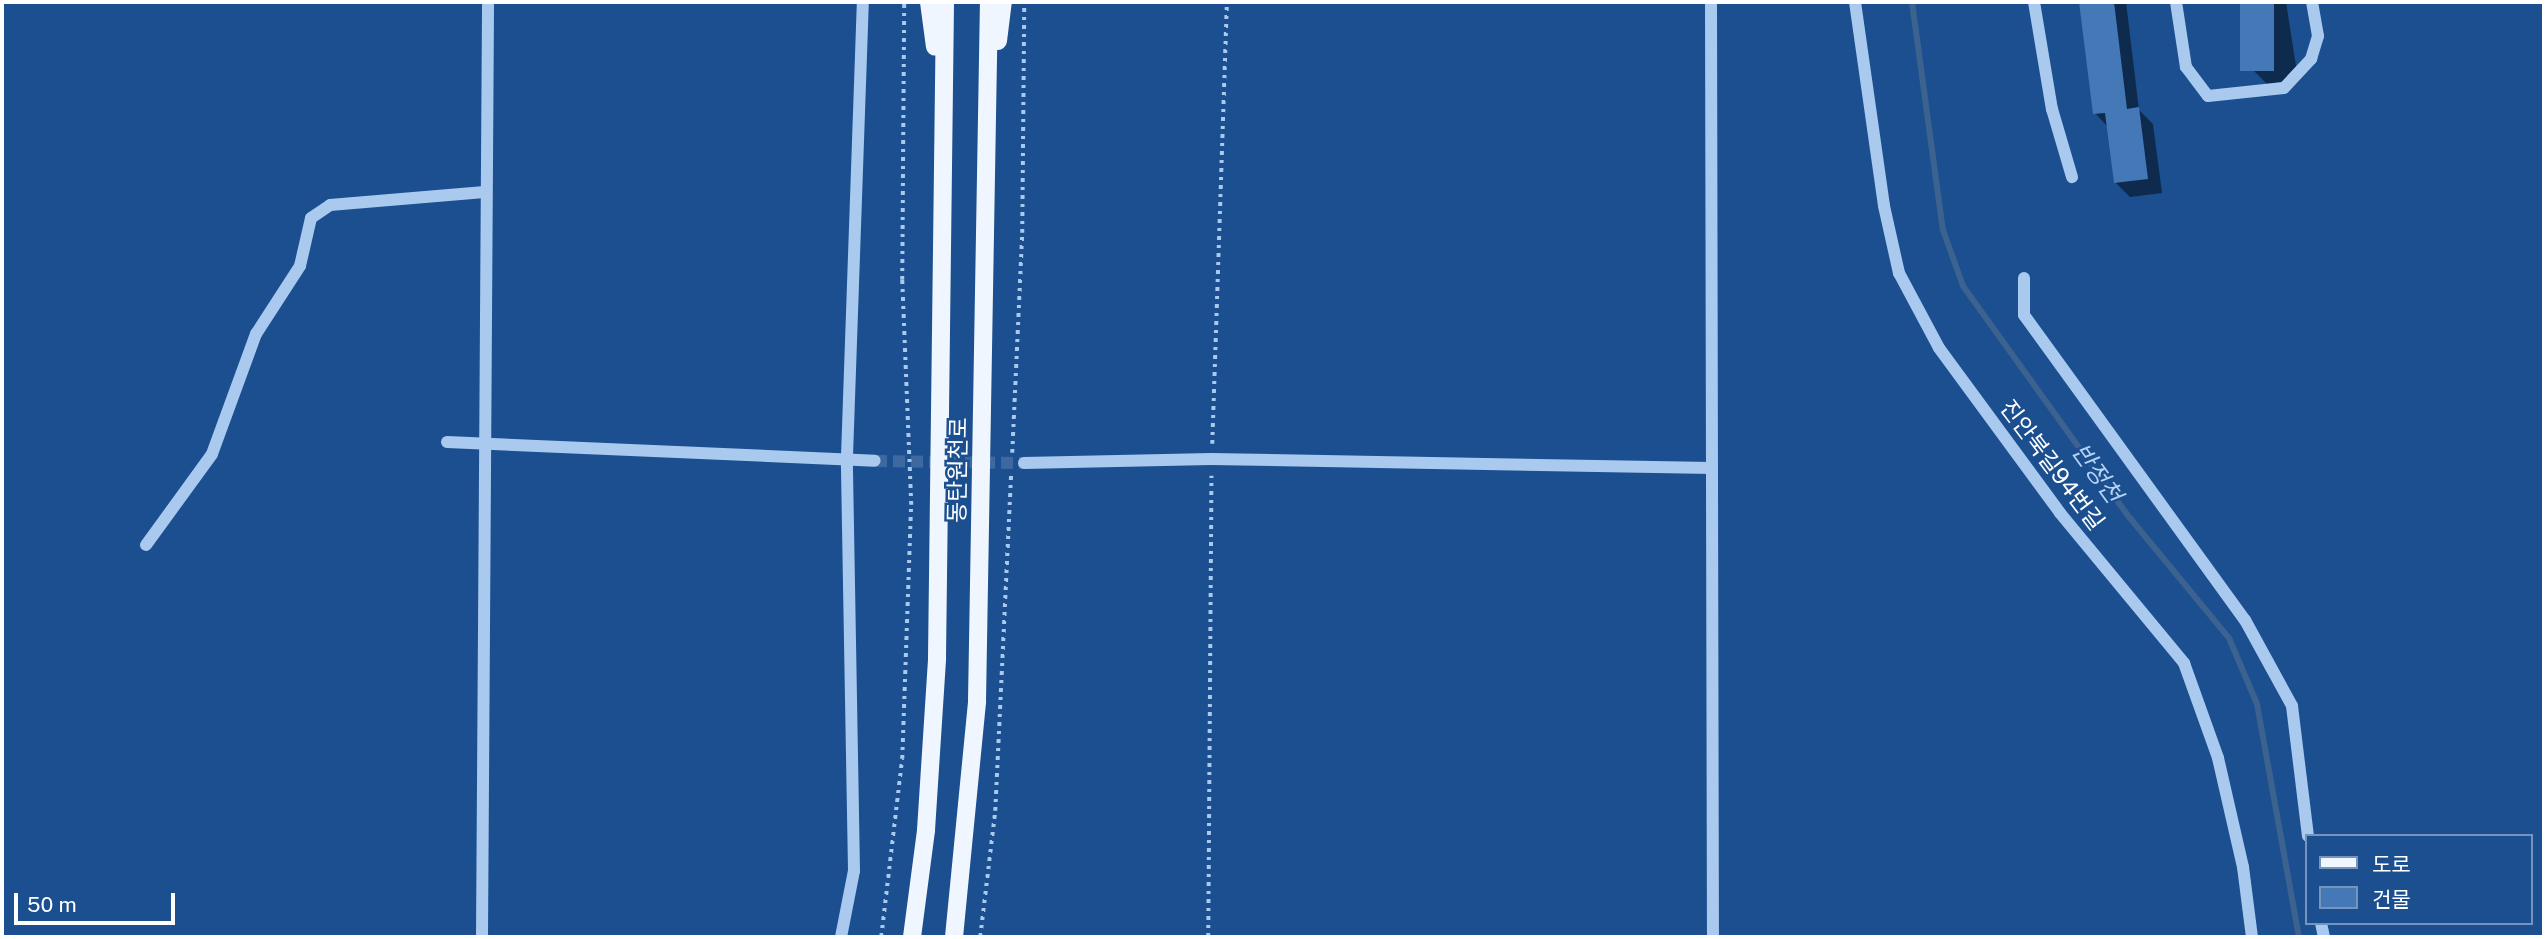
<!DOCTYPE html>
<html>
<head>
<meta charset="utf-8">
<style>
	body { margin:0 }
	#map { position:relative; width:2546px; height:939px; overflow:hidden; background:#1b4f8f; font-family:"Public Sans","Noto Sans KR",sans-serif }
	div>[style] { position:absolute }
	.shadow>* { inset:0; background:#0007 }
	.stream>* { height:6px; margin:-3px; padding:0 3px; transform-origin:3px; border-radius:3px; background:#3c6290 }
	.building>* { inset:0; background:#4478b7; transform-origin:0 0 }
	.minor-tunnel>* { height:12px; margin-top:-6px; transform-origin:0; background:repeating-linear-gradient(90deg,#3d69a0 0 12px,transparent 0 18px) }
	.path>* { height:3.5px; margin-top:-1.75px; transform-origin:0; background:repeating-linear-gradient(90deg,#a9c9ee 0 3.5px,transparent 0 8.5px) }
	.minor>* { height:12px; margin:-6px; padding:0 6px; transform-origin:6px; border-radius:6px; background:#a9c9ee }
	.major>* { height:18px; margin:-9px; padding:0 9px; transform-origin:9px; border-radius:9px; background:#f0f6ff }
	span { translate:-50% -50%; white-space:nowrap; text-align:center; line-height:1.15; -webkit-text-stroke:5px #1b4f8f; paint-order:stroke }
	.street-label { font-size:23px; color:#fff }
	.water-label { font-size:24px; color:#b5d3f5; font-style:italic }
	.frame { position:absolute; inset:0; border:4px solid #fff; pointer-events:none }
	.legend { position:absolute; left:2305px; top:834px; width:228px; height:91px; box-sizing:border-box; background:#1b4f8f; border:2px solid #7695bc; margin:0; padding:9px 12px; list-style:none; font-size:21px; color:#fff }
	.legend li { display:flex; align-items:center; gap:14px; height:35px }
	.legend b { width:35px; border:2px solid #7695bc }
	.scale { position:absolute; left:14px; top:893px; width:161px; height:32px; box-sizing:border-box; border:4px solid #fff; border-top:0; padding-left:9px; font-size:21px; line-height:24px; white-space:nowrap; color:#fff; -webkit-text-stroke:5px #1b4f8f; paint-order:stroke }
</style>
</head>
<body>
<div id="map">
	<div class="shadow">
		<i style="clip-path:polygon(2081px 2px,2126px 2px,2139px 110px,2153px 124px,2162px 193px,2130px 197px,2115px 182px,2108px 127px,2095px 113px)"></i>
		<i style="clip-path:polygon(2242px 2px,2286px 2px,2298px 79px,2267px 84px,2253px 70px)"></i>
	</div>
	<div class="stream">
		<i style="left:1912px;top:2px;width:230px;rotate:82.3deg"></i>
		<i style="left:1943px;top:230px;width:59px;rotate:70.3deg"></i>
		<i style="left:1963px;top:286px;width:286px;rotate:54.3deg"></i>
		<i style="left:2130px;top:518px;width:156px;rotate:50.5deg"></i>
		<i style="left:2229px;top:638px;width:72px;rotate:67deg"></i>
		<i style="left:2257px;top:704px;width:237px;rotate:79.8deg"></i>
	</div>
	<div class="building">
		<i style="clip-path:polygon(2079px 2px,2114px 2px,2127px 109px,2139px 107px,2148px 179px,2114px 183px,2105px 113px,2093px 114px)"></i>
		<i style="left:2240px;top:2px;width:34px;height:69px"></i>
	</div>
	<div class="minor-tunnel">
		<i style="left:875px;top:461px;width:149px;rotate:0.8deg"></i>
	</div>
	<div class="path">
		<i style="left:1212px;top:444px;width:442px;rotate:-88.1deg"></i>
		<i style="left:1012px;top:453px;width:220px;rotate:-87.4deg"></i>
		<i style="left:1022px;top:233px;width:227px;rotate:-89.5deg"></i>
		<i style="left:881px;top:937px;width:179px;rotate:-83.3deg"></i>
		<i style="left:902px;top:759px;width:254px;rotate:-88deg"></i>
		<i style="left:911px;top:505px;width:225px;rotate:-92.3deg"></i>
		<i style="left:902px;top:280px;width:278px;rotate:-89.6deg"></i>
		<i style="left:980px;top:937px;width:127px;rotate:-83.2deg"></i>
		<i style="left:995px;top:811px;width:339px;rotate:-87.3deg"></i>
		<i style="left:1208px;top:937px;width:461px;rotate:-89.6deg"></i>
	</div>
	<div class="minor">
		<i style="left:1711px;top:2px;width:935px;rotate:89.88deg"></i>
		<i style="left:1855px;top:2px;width:206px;rotate:81.9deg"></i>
		<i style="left:1884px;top:206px;width:69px;rotate:77.4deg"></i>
		<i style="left:1899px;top:273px;width:85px;rotate:61.9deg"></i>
		<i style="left:1939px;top:348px;width:205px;rotate:53.7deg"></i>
		<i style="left:2060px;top:513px;width:195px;rotate:50.4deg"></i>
		<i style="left:2184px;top:663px;width:101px;rotate:70.3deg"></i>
		<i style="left:2218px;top:758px;width:112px;rotate:77.1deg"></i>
		<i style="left:2243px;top:867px;width:71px;rotate:82.7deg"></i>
		<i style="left:2034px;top:2px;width:109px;rotate:80.5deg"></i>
		<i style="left:2052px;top:109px;width:71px;rotate:73.6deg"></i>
		<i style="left:2176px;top:2px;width:66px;rotate:81.3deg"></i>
		<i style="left:2186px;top:67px;width:36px;rotate:53deg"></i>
		<i style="left:2208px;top:96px;width:76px;rotate:-6deg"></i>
		<i style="left:2284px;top:88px;width:40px;rotate:-47deg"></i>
		<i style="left:2311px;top:59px;width:24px;rotate:-73deg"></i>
		<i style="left:2318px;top:36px;width:35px;rotate:-100deg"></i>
		<i style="left:2024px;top:278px;width:37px;rotate:90deg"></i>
		<i style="left:2024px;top:315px;width:377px;rotate:54.1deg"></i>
		<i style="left:2245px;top:620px;width:98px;rotate:61.3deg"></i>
		<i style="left:2292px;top:706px;width:131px;rotate:83deg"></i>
		<i style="left:447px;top:442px;width:428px;rotate:2.5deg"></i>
		<i style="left:1024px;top:463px;width:187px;rotate:-1.2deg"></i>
		<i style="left:1211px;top:459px;width:501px;rotate:1.03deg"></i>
		<i style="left:146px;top:545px;width:112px;rotate:-54deg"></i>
		<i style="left:212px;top:454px;width:128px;rotate:-69.9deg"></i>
		<i style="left:256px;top:334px;width:81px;rotate:-57.1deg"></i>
		<i style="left:300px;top:266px;width:49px;rotate:-77.1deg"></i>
		<i style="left:311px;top:218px;width:23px;rotate:-34deg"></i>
		<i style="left:330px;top:205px;width:155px;rotate:-4.8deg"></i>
		<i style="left:2321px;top:923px;width:14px;rotate:78deg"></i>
		<i style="left:482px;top:937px;width:935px;rotate:-89.63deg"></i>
		<i style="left:841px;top:937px;width:67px;rotate:-78.9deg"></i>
		<i style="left:854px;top:871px;width:415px;rotate:-91deg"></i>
		<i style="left:847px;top:456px;width:454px;rotate:-88deg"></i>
	</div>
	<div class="major">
		<i style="left:929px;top:2px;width:45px;rotate:82.4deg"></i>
		<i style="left:998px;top:41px;width:39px;rotate:-83deg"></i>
		<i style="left:912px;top:937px;width:108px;rotate:-82.5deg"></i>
		<i style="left:926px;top:830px;width:172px;rotate:-86.3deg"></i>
		<i style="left:937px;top:658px;width:656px;rotate:-89.3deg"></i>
		<i style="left:954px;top:937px;width:237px;rotate:-84.4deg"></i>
		<i style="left:977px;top:701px;width:699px;rotate:-89.02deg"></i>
	</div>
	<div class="street-label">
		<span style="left:2052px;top:465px;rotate:53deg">진안북길94번길</span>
		<span style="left:958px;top:470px;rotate:-89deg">동탄원천로</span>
	</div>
	<div class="water-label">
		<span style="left:2097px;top:473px;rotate:54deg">반정천</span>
	</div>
	<div class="frame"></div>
	<ul class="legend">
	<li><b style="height:9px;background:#f0f6ff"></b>도로</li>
	<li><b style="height:19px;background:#4478b7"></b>건물</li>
	</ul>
	<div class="scale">50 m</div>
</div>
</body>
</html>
